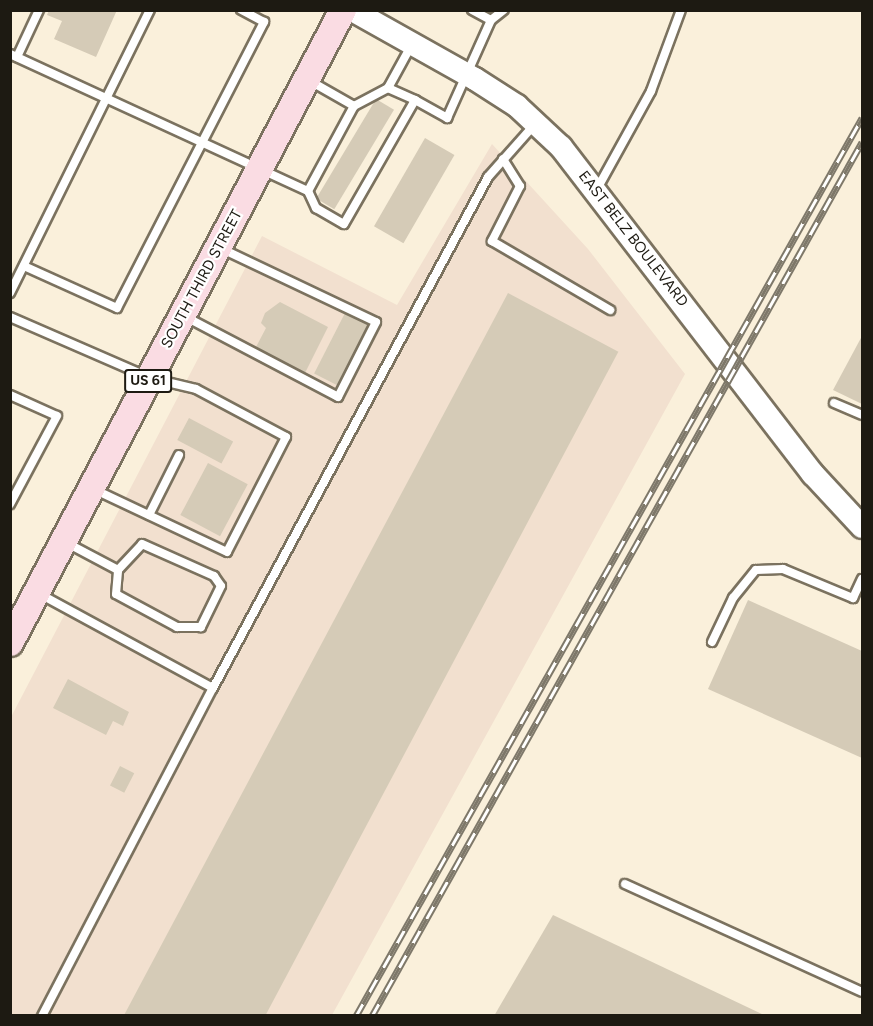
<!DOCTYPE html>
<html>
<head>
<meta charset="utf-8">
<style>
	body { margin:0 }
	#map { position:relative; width:873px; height:1026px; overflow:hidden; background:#faf0db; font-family:Figtree,sans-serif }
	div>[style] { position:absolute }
	.industrial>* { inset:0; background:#f2e0cf }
	.building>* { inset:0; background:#d5cbb7; transform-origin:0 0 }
	.roads { filter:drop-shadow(2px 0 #7b725f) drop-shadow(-2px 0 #7b725f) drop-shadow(0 2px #7b725f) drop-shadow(0 -2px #7b725f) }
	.lane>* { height:8px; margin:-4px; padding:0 4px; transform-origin:4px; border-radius:4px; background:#fff }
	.secondary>* { height:22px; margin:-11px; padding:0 11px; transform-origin:11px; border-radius:11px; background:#fff }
	.primary>* { height:26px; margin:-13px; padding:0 13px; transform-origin:13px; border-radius:13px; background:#fadce3 }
	.rail>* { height:7px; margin-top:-3.5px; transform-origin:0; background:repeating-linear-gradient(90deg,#fff 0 14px,#7e786a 0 28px); box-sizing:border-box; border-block:2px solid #7e786a }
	span { translate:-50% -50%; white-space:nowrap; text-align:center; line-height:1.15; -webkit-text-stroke:4.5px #fff; paint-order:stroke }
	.shield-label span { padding:2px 4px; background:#fff; border:2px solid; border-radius:4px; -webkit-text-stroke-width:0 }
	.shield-label { font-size:14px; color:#1d1a12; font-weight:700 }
	.street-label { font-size:15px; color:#1d1a12 }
	.frame { position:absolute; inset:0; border:12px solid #1d1a12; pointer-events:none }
</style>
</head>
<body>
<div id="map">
	<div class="industrial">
		<i style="clip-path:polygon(492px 144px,588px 249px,685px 374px,332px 1015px,11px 1015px,10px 719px,262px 236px,397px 305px)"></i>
	</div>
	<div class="building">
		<i style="clip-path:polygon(49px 10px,117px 10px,96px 57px,54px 39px,62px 21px,47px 15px)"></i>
		<i style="left:376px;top:99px;width:21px;height:116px;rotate:31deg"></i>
		<i style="left:425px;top:138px;width:34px;height:102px;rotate:30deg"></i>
		<i style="left:508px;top:293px;width:125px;height:822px;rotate:28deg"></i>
		<i style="clip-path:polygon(280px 302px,328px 327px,305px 373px,256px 347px,266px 328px,261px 323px,265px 313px)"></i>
		<i style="left:345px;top:313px;width:27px;height:68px;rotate:27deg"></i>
		<i style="clip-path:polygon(862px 336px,862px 404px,833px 390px)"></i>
		<i style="left:189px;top:418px;width:50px;height:25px;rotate:28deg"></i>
		<i style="left:208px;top:463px;width:45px;height:59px;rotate:28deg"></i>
		<i style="clip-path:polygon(748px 600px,862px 651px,862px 758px,708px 689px)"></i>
		<i style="clip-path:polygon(68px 679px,129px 712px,123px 726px,113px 721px,106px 735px,53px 708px)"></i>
		<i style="left:120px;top:766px;width:16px;height:22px;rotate:27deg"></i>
		<i style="clip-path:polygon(553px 915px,766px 1016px,494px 1016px)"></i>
	</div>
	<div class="roads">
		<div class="lane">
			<i style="left:472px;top:10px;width:21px;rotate:28deg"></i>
			<i style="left:10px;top:54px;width:328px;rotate:24.7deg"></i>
			<i style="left:308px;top:191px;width:19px;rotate:65deg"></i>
			<i style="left:316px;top:208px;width:32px;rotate:30deg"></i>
			<i style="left:344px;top:224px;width:143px;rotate:-60.2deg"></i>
			<i style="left:415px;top:100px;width:37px;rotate:29deg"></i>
			<i style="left:447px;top:118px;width:107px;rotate:-65.8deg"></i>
			<i style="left:491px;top:20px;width:16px;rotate:-38deg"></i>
			<i style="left:17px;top:57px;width:52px;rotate:-64.9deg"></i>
			<i style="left:388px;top:88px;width:30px;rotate:24deg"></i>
			<i style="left:354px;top:106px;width:38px;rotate:-28deg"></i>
			<i style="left:388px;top:88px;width:48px;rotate:-61.3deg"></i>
			<i style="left:503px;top:159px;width:32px;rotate:58deg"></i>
			<i style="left:520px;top:186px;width:62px;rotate:117deg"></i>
			<i style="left:492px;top:241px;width:137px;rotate:30.3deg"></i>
			<i style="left:597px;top:189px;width:112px;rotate:-61.1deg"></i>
			<i style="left:651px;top:91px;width:86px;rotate:-69.7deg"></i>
			<i style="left:308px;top:191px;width:97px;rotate:-61.6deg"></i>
			<i style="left:354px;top:106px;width:51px;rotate:-150.4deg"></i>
			<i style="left:24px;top:266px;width:102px;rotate:24.3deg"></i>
			<i style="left:117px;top:308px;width:322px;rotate:-62.8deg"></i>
			<i style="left:264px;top:22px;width:26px;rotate:-152deg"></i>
			<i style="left:10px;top:293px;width:316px;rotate:-63.7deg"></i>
			<i style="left:184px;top:316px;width:174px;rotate:27.7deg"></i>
			<i style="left:338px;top:397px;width:84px;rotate:-63.1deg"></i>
			<i style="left:376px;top:322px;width:170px;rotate:-154.6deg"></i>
			<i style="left:10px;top:317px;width:153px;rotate:23.5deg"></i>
			<i style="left:150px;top:378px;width:47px;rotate:13.4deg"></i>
			<i style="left:196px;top:389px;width:102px;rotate:28.1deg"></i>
			<i style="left:286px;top:437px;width:129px;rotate:117.2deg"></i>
			<i style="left:227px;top:552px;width:148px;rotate:-154.8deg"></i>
			<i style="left:10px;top:395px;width:51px;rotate:24.1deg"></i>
			<i style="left:57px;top:416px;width:100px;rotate:118.1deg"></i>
			<i style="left:834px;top:403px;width:30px;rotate:23deg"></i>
			<i style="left:149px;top:515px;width:67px;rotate:-63.4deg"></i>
			<i style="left:67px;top:543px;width:58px;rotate:27.9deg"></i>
			<i style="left:142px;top:544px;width:79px;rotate:24deg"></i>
			<i style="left:214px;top:576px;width:12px;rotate:55deg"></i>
			<i style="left:221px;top:586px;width:46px;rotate:116deg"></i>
			<i style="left:201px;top:627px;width:24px;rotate:180deg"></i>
			<i style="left:177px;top:627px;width:69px;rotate:-151.6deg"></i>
			<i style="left:116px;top:594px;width:24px;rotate:-85deg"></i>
			<i style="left:118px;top:570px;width:35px;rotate:-47deg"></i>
			<i style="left:38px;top:593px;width:199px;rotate:28.5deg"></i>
			<i style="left:213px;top:688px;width:580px;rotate:-61.71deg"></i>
			<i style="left:488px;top:177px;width:71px;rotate:-48.4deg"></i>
			<i style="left:712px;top:642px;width:49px;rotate:-64.5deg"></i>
			<i style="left:733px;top:598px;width:36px;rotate:-51deg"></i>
			<i style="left:756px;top:570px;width:27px;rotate:-2deg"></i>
			<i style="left:783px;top:569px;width:76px;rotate:22.5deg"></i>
			<i style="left:853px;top:598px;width:21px;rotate:-65deg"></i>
			<i style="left:625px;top:884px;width:260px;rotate:24.5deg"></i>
			<i style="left:42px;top:1016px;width:370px;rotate:-62.5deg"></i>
		</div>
		<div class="secondary">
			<i style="left:352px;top:10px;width:141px;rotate:29.3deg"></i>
			<i style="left:475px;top:79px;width:50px;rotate:32.7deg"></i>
			<i style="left:517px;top:106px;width:60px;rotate:43deg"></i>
			<i style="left:561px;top:147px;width:413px;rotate:52.4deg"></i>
			<i style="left:813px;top:474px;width:72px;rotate:47.2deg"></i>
		</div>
		<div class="primary">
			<i style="left:10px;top:643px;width:715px;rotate:-62.25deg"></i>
		</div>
	</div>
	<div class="rail">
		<i style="left:356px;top:1016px;width:1031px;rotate:-60.6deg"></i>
		<i style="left:372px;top:1016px;width:1002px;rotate:-60.72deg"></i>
	</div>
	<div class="shield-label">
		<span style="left:148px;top:381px">US 61</span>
	</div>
	<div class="street-label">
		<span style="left:633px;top:239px;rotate:52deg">EAST BELZ BOULEVARD</span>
		<span style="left:202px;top:279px;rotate:-62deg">SOUTH THIRD STREET</span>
	</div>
	<div class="frame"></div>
</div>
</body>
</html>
